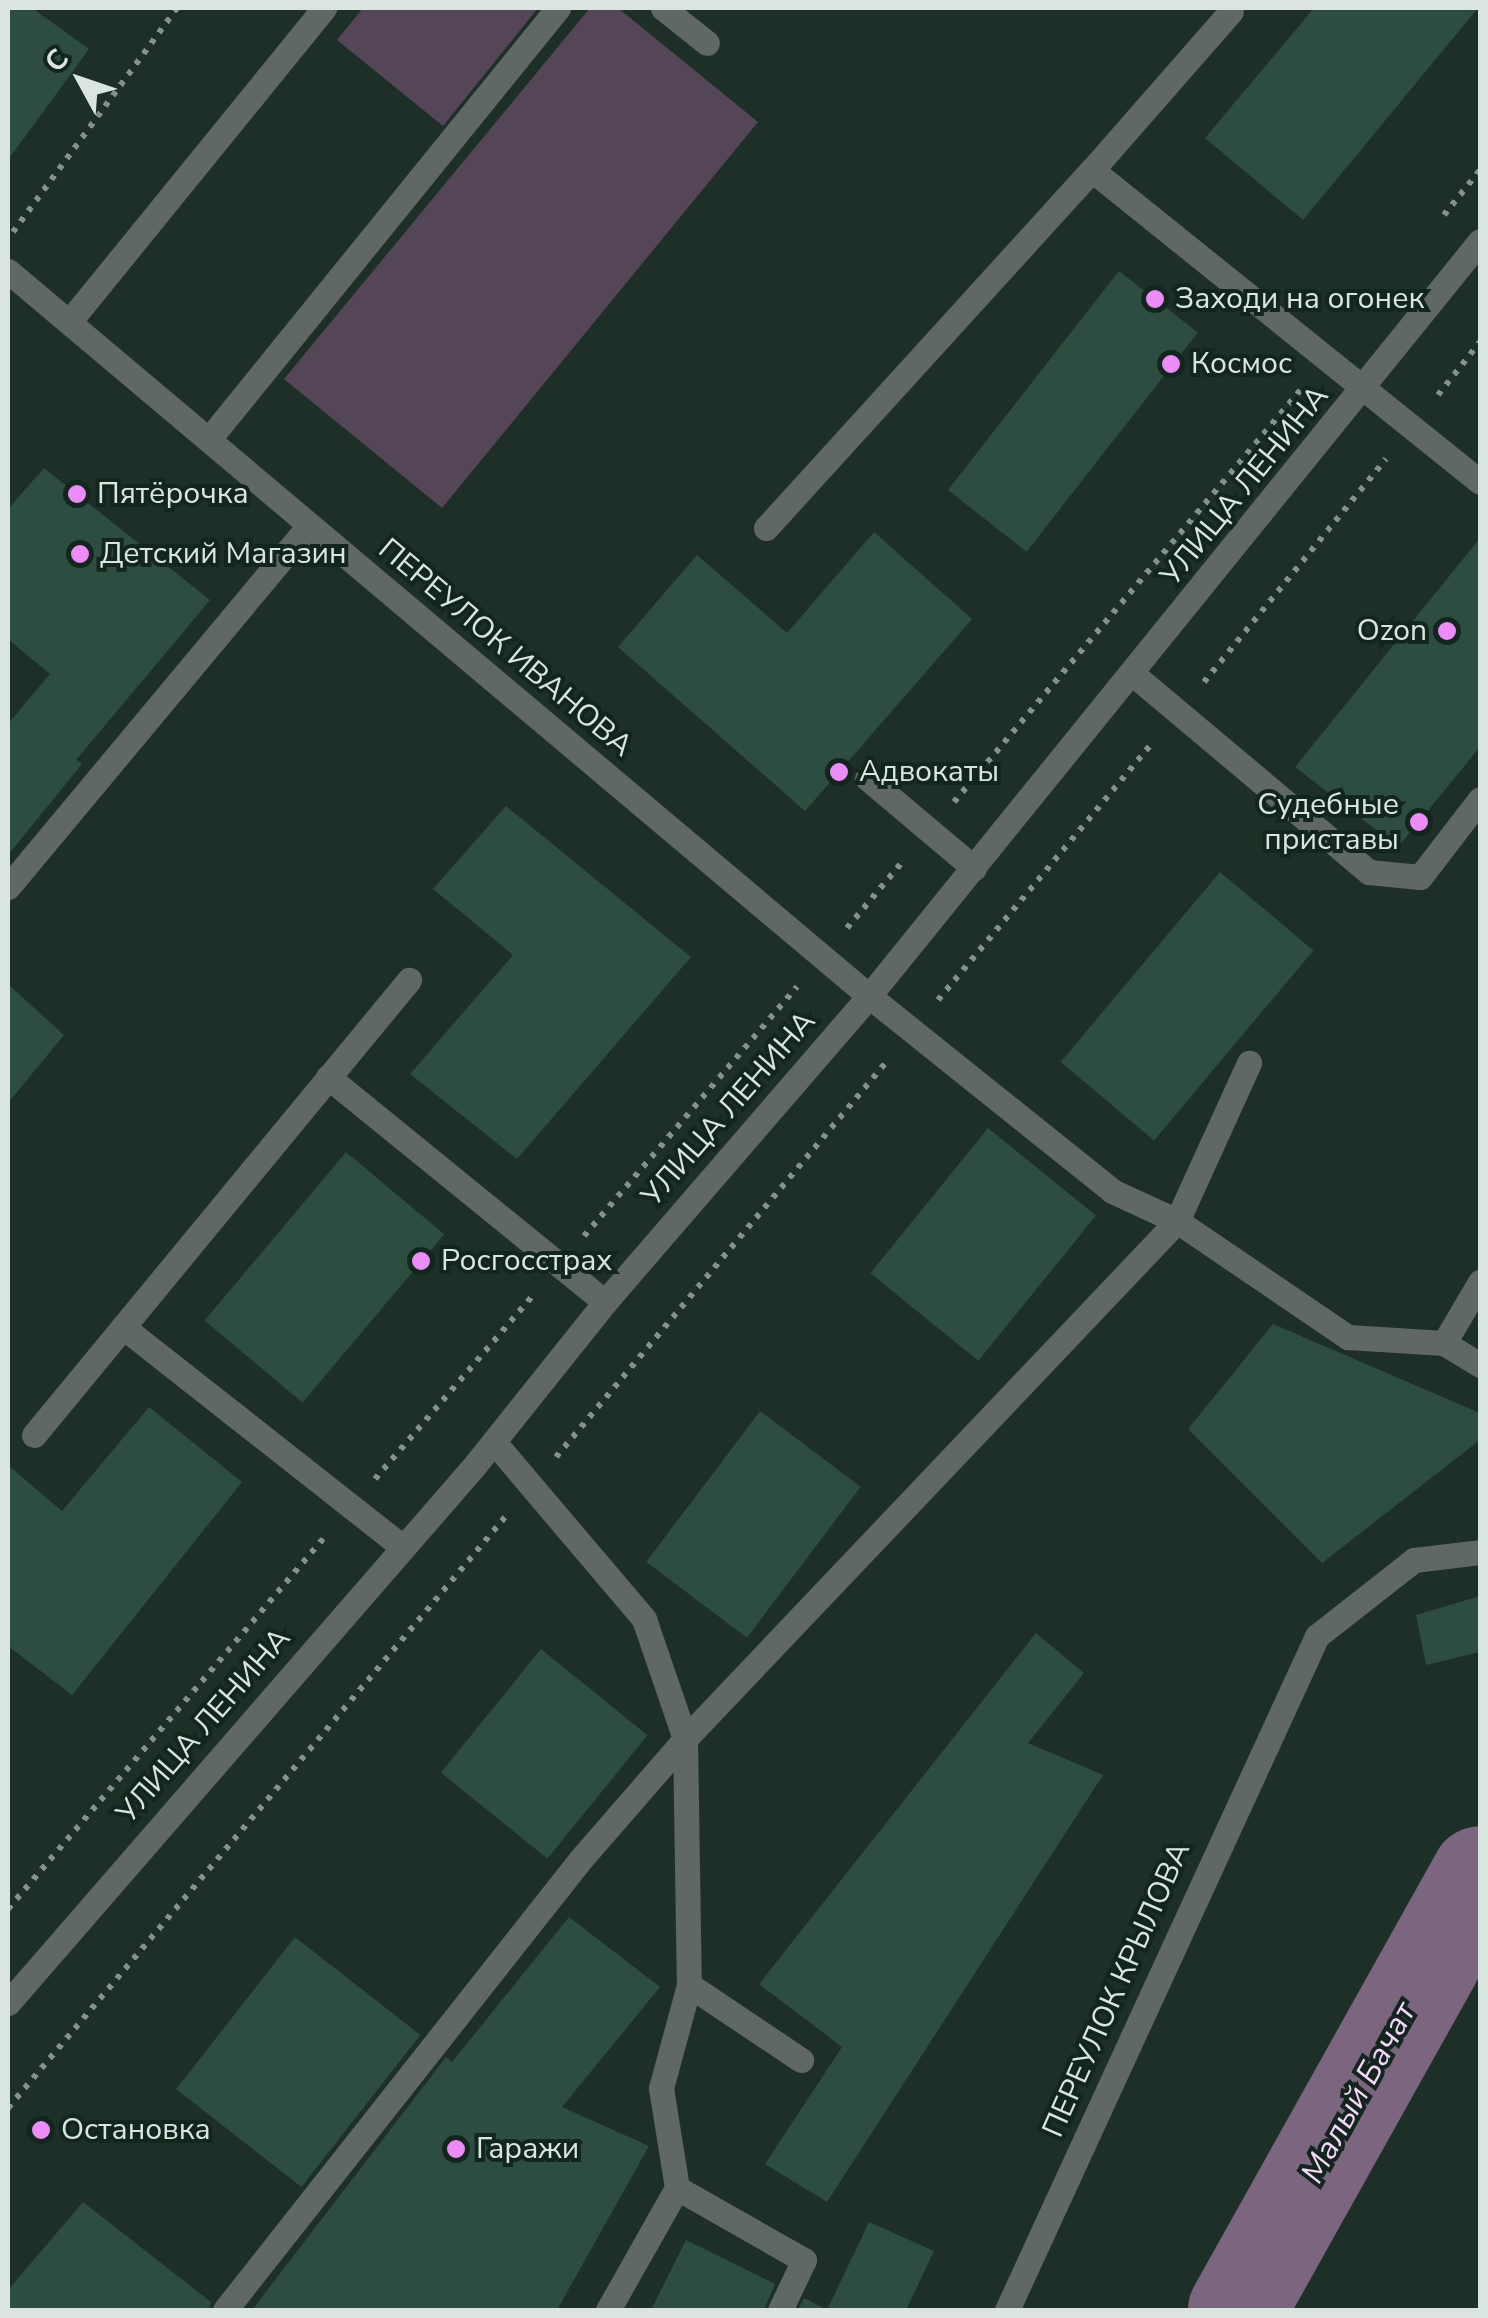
<!DOCTYPE html>
<html>
<head>
<meta charset="utf-8">
<style>
	body { margin:0 }
	#map { position:relative; width:1488px; height:2318px; overflow:hidden; background:#1d2f27; font-family:"Nunito Sans",sans-serif }
	div>[style] { position:absolute }
	.green>* { inset:0; background:#554657 }
	.river>* { height:98px; margin:-49px; padding:0 49px; transform-origin:49px; border-radius:49px; background:#7c657e }
	.building>* { inset:0; background:#2c4d3f; transform-origin:0 0 }
	.path>* { height:6px; margin-top:-3px; transform-origin:0; background:repeating-linear-gradient(90deg,#83928b 0 5px,transparent 0 13px) }
	.minor>* { height:25px; margin:-12.5px; padding:0 12.5px; transform-origin:12.5px; border-radius:12.5px; background:#5f6864 }
	.dots>* { width:28px; height:28px; translate:-50% -50%; box-sizing:border-box; border:5px solid #13261d; border-radius:50% }
	span { translate:-50% -50%; white-space:nowrap; text-align:center; line-height:1.15; -webkit-text-stroke:8px #13261d; paint-order:stroke }
	.poi-label { font-size:30px; color:#dae5e0 }
	.left { translate:0 -50%; text-align:left }
	.right { translate:-100% -50%; text-align:right }
	.street-label { font-size:30px; color:#dae5e0 }
	.water-label { font-size:32px; color:#f8d6fb; font-style:italic }
	.frame { position:absolute; inset:0; border:10px solid #dae5e0; pointer-events:none }
	.north { position:absolute; left:30px; top:30px; width:100px; height:100px; -webkit-text-stroke:8px #13261d; paint-order:stroke; rotate:310deg; font-size:28px; font-weight:700; line-height:40px; text-align:center; color:#dae5e0 }
	.north::after { content:''; display:block; margin:auto; width:35px; height:45px; background:#dae5e0; clip-path:polygon(50% 0,100% 100%,50% 72%,0 100%) }
</style>
</head>
<body>
<div id="map">
	<div class="green">
		<i style="clip-path:polygon(363px 8px,538px 8px,443px 126px,337px 40px)"></i>
		<i style="clip-path:polygon(590px 8px,618px 8px,758px 122px,442px 508px,284px 379px)"></i>
	</div>
	<div class="river">
		<i style="left:1237px;top:2310px;width:498px;rotate:-60.8deg"></i>
	</div>
	<div class="building">
		<i style="clip-path:polygon(8px 8px,32px 8px,89px 49px,8px 160px)"></i>
		<i style="clip-path:polygon(1314px 8px,1478px 8px,1303px 220px,1205px 138px)"></i>
		<i style="left:1119px;top:271px;width:100px;height:278px;rotate:38deg"></i>
		<i style="clip-path:polygon(44px 468px,210px 600px,76px 760px,82px 764px,8px 855px,8px 724px,50px 674px,8px 639px,8px 509px)"></i>
		<i style="clip-path:polygon(874px 532px,972px 619px,805px 811px,618px 647px,697px 555px,787px 633px)"></i>
		<i style="clip-path:polygon(1480px 538px,1480px 747px,1398px 847px,1295px 767px)"></i>
		<i style="clip-path:polygon(506px 806px,691px 957px,517px 1159px,410px 1074px,513px 955px,433px 889px)"></i>
		<i style="left:1220px;top:872px;width:122px;height:248px;rotate:40deg"></i>
		<i style="clip-path:polygon(8px 984px,64px 1035px,8px 1103px)"></i>
		<i style="left:988px;top:1128px;width:139px;height:187px;rotate:39deg"></i>
		<i style="left:346px;top:1152px;width:128px;height:220px;rotate:40deg"></i>
		<i style="clip-path:polygon(1273px 1324px,1480px 1413px,1480px 1440px,1322px 1563px,1188px 1429px)"></i>
		<i style="clip-path:polygon(149px 1407px,242px 1482px,72px 1695px,8px 1646px,8px 1465px,62px 1511px)"></i>
		<i style="left:760px;top:1411px;width:126px;height:189px;rotate:37deg"></i>
		<i style="clip-path:polygon(1480px 1596px,1480px 1652px,1426px 1665px,1416px 1615px)"></i>
		<i style="clip-path:polygon(1036px 1633px,1084px 1673px,1028px 1743px,1103px 1775px,827px 2202px,765px 2164px,842px 2047px,759px 1984px)"></i>
		<i style="left:541px;top:1649px;width:137px;height:159px;rotate:39deg"></i>
		<i style="clip-path:polygon(569px 1917px,660px 1987px,562px 2107px,649px 2146px,557px 2310px,252px 2310px,446px 2057px,452px 2062px)"></i>
		<i style="left:295px;top:1937px;width:159px;height:193px;rotate:38deg"></i>
		<i style="clip-path:polygon(83px 2202px,211px 2302px,209px 2310px,8px 2310px,8px 2290px)"></i>
		<i style="clip-path:polygon(869px 2222px,934px 2251px,906px 2310px,798px 2310px,804px 2298px,827px 2310px)"></i>
		<i style="clip-path:polygon(686px 2240px,775px 2284px,764px 2310px,651px 2310px)"></i>
	</div>
	<div class="path">
		<i style="left:1444px;top:215px;width:58px;rotate:-51.3deg"></i>
		<i style="left:13px;top:232px;width:278px;rotate:-53.8deg"></i>
		<i style="left:1438px;top:395px;width:68px;rotate:-51.6deg"></i>
		<i style="left:1204px;top:682px;width:288px;rotate:-50.8deg"></i>
		<i style="left:954px;top:802px;width:542px;rotate:-49.94deg"></i>
		<i style="left:847px;top:928px;width:87px;rotate:-50.1deg"></i>
		<i style="left:938px;top:1000px;width:337px;rotate:-50.2deg"></i>
		<i style="left:584px;top:1236px;width:328px;rotate:-49.5deg"></i>
		<i style="left:556px;top:1457px;width:518px;rotate:-50.1deg"></i>
		<i style="left:375px;top:1479px;width:243px;rotate:-49.3deg"></i>
		<i style="left:8px;top:1909px;width:489px;rotate:-49.6deg"></i>
		<i style="left:8px;top:2108px;width:774px;rotate:-49.93deg"></i>
	</div>
	<div class="minor">
		<i style="left:663px;top:8px;width:56px;rotate:38.5deg"></i>
		<i style="left:1092px;top:170px;width:211px;rotate:-48.8deg"></i>
		<i style="left:8px;top:271px;width:1126px;rotate:40.1deg"></i>
		<i style="left:869px;top:996px;width:312px;rotate:38.7deg"></i>
		<i style="left:1112px;top:1191px;width:72px;rotate:24.8deg"></i>
		<i style="left:1177px;top:1221px;width:207px;rotate:34.2deg"></i>
		<i style="left:1348px;top:1337px;width:96px;rotate:3.6deg"></i>
		<i style="left:1444px;top:1343px;width:71px;rotate:-59.5deg"></i>
		<i style="left:69px;top:322px;width:405px;rotate:-50.9deg"></i>
		<i style="left:209px;top:439px;width:555px;rotate:-51deg"></i>
		<i style="left:766px;top:528px;width:484px;rotate:-47.7deg"></i>
		<i style="left:1092px;top:170px;width:498px;rotate:38.8deg"></i>
		<i style="left:1134px;top:675px;width:307px;rotate:40deg"></i>
		<i style="left:1369px;top:872px;width:51px;rotate:5.6deg"></i>
		<i style="left:1420px;top:877px;width:98px;rotate:-52.4deg"></i>
		<i style="left:867px;top:778px;width:140px;rotate:40.1deg"></i>
		<i style="left:8px;top:887px;width:470px;rotate:-50.2deg"></i>
		<i style="left:328px;top:1077px;width:357px;rotate:39.1deg"></i>
		<i style="left:123px;top:1327px;width:354px;rotate:38.2deg"></i>
		<i style="left:1444px;top:1343px;width:42px;rotate:31.4deg"></i>
		<i style="left:34px;top:1435px;width:590px;rotate:-50.51deg"></i>
		<i style="left:494px;top:1442px;width:232px;rotate:49.7deg"></i>
		<i style="left:644px;top:1619px;width:127px;rotate:71.1deg"></i>
		<i style="left:685px;top:1739px;width:246px;rotate:89.1deg"></i>
		<i style="left:689px;top:1985px;width:107px;rotate:105.2deg"></i>
		<i style="left:661px;top:2088px;width:101px;rotate:80.9deg"></i>
		<i style="left:677px;top:2188px;width:140px;rotate:119.5deg"></i>
		<i style="left:689px;top:1985px;width:135px;rotate:33.8deg"></i>
		<i style="left:8px;top:2003px;width:712px;rotate:-49.04deg"></i>
		<i style="left:475px;top:1465px;width:208px;rotate:-51.4deg"></i>
		<i style="left:605px;top:1302px;width:404px;rotate:-49.2deg"></i>
		<i style="left:869px;top:996px;width:971px;rotate:-51.02deg"></i>
		<i style="left:677px;top:2188px;width:146px;rotate:29.6deg"></i>
		<i style="left:804px;top:2260px;width:55px;rotate:115.6deg"></i>
		<i style="left:225px;top:2310px;width:573px;rotate:-51.73deg"></i>
		<i style="left:580px;top:1860px;width:160px;rotate:-49deg"></i>
		<i style="left:685px;top:1739px;width:714px;rotate:-46.47deg"></i>
		<i style="left:1177px;top:1221px;width:174px;rotate:-65.5deg"></i>
		<i style="left:1007px;top:2310px;width:742px;rotate:-65.3deg"></i>
		<i style="left:1317px;top:1636px;width:123px;rotate:-38.1deg"></i>
		<i style="left:1414px;top:1560px;width:66px;rotate:-6.9deg"></i>
	</div>
	<div class="dots">
		<i style="left:1155px;top:299px;background:#ed8cf9"></i>
		<i style="left:1171px;top:364px;background:#ed8cf9"></i>
		<i style="left:77px;top:494px;background:#ed8cf9"></i>
		<i style="left:80px;top:554px;background:#ed8cf9"></i>
		<i style="left:1447px;top:631px;background:#ed8cf9"></i>
		<i style="left:839px;top:772px;background:#ed8cf9"></i>
		<i style="left:1419px;top:822px;background:#ed8cf9"></i>
		<i style="left:421px;top:1261px;background:#ed8cf9"></i>
		<i style="left:41px;top:2130px;background:#ed8cf9"></i>
		<i style="left:456px;top:2149px;background:#ed8cf9"></i>
	</div>
	<div class="poi-label">
		<span class="left" style="left:1175px;top:299px">Заходи на огонек</span>
		<span class="left" style="left:1191px;top:364px">Космос</span>
		<span class="left" style="left:97px;top:494px">Пятёрочка</span>
		<span class="left" style="left:100px;top:554px">Детский Магазин</span>
		<span class="right" style="left:1427px;top:631px">Ozon</span>
		<span class="left" style="left:859px;top:772px">Адвокаты</span>
		<span class="right" style="left:1399px;top:822px">Судебные<br>приставы</span>
		<span class="left" style="left:441px;top:1261px">Росгосстрах</span>
		<span class="left" style="left:61px;top:2130px">Остановка</span>
		<span class="left" style="left:476px;top:2149px">Гаражи</span>
	</div>
	<div class="street-label">
		<span style="left:1245px;top:486px;rotate:-51deg">УЛИЦА ЛЕНИНА</span>
		<span style="left:505px;top:648px;rotate:40deg">ПЕРЕУЛОК ИВАНОВА</span>
		<span style="left:729px;top:1109px;rotate:-49deg">УЛИЦА ЛЕНИНА</span>
		<span style="left:204px;top:1726px;rotate:-49deg">УЛИЦА ЛЕНИНА</span>
		<span style="left:1117px;top:1990px;rotate:-66deg">ПЕРЕУЛОК КРЫЛОВА</span>
	</div>
	<div class="water-label">
		<span style="left:1359px;top:2093px;rotate:-61deg">Малый Бачат</span>
	</div>
	<div class="frame"></div>
	<div class="north">С</div>
</div>
</body>
</html>
